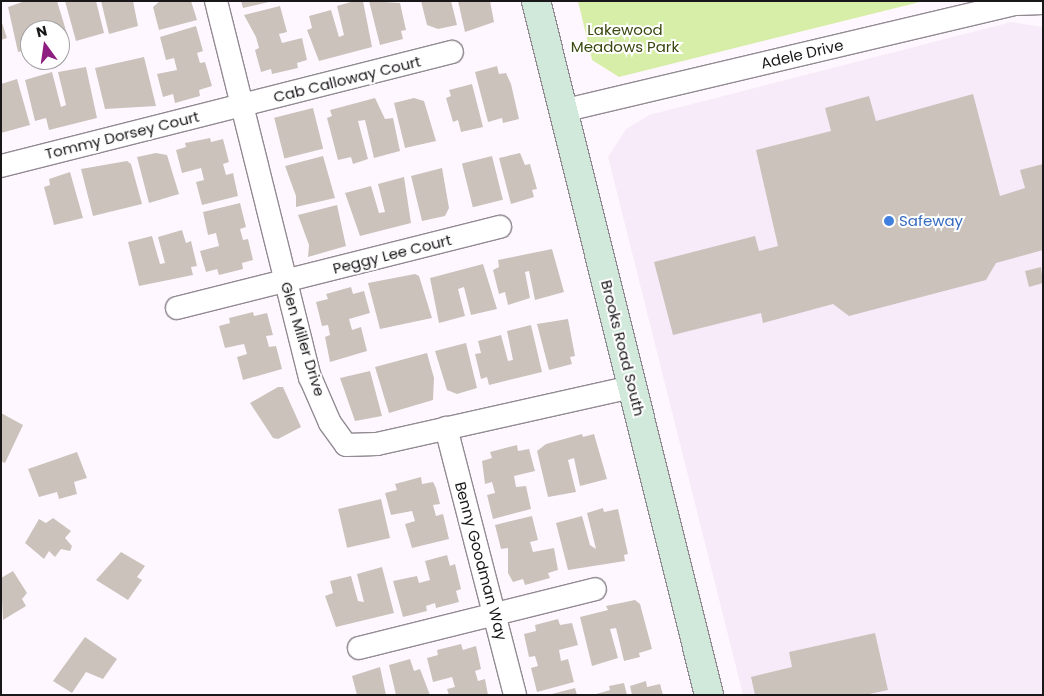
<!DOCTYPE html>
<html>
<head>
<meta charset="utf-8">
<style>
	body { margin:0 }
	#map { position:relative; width:1044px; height:696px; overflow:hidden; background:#fff7ff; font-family:Poppins,sans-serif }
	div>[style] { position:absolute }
	.built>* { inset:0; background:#f8ebf9 }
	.green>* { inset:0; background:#d7eea8 }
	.building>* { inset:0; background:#cbc2bc; transform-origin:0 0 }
	.roads { filter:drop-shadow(1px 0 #928b92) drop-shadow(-1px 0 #928b92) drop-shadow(0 1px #928b92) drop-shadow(0 -1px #928b92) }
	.street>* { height:22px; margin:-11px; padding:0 11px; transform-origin:11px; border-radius:11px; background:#fff }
	.secondary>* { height:28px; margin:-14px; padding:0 14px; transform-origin:14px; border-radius:14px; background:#d1e9da }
	.dots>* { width:14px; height:14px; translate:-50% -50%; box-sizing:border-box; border:2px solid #fff; border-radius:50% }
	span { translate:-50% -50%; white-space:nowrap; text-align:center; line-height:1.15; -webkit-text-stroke:4px #fff; paint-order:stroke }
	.park-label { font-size:15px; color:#39470f }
	.street-label { font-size:15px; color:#1a171a }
	.shop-label { font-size:15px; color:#366cbe }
	.left { translate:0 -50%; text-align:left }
	.frame { position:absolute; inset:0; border:2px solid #1a171a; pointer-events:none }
	.north { position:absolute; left:20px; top:20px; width:50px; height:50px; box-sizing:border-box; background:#fff; border:1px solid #a3a2a3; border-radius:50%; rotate:346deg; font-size:14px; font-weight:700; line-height:20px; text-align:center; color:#1a171a }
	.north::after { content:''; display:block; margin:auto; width:18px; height:22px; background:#8e1e80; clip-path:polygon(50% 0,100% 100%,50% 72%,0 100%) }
</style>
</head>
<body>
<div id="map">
	<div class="built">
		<i style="clip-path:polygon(1011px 22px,1043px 27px,1043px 695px,743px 695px,608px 157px,626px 129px,649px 115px)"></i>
	</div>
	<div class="green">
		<i style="clip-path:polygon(578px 1px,924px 1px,619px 77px,592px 60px)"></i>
	</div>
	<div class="building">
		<i style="clip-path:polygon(25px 1px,57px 1px,68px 37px,60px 39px,60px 30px,30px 30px,30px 49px,18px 52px,8px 7px)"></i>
		<i style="clip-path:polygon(65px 1px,96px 1px,104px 33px,76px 41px)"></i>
		<i style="clip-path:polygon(101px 1px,133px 1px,138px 26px,109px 34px)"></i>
		<i style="clip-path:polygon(160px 1px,191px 1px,197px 20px,159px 30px,153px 7px)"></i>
		<i style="clip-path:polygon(241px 1px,269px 1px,269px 2px,243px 8px)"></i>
		<i style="clip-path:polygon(354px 1px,363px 1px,372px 47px,319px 61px,307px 30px,312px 28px,309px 16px,331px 10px,339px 37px,344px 35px,337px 6px)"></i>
		<i style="clip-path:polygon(369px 1px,400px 3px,406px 30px,401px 31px,403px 39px,380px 45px)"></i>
		<i style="clip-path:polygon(421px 1px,451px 1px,457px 25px,438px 29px,427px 25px)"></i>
		<i style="clip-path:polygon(458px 1px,490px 1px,494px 22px,465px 32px)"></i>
		<i style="clip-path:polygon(280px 6px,287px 32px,279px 34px,282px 43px,302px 38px,307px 60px,297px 63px,298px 68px,272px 74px,271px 69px,261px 72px,255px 50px,259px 48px,256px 37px,244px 15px)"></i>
		<i style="clip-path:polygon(1px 20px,7px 38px,1px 40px)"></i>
		<i style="clip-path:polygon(196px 26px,203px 51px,197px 53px,200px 63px,205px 62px,212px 86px,199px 90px,200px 96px,175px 103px,173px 94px,163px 97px,157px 74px,177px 70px,174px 58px,166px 60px,160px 37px)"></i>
		<i style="clip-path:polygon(144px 57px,156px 106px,105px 109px,95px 68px)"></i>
		<i style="clip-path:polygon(497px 66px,499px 74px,506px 73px,511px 84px,519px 119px,503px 123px,502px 118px,488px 122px,475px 72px)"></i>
		<i style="clip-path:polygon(86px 67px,97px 118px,49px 130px,46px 118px,35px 121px,25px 80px,52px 72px,61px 107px,66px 105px,58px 72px)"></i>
		<i style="clip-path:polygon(17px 79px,30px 125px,1px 133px,1px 84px)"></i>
		<i style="clip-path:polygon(472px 84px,483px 127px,461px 132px,458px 120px,453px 122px,446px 98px,451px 96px,449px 90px)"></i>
		<i style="clip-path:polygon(973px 94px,1000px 196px,1025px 188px,1020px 170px,1043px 164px,1043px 250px,996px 263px,986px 280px,849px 316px,833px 304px,763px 323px,761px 313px,673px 335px,654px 262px,755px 236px,759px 251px,778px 246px,756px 150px,831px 131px,825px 108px,869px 96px,876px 121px)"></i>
		<i style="clip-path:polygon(375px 98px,385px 119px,393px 118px,400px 151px,374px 158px,365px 120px,358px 121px,368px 159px,353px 164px,351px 157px,338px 160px,327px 118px,332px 116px,330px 110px)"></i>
		<i style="clip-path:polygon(414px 98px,424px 101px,436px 141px,405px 148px,394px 103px)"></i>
		<i style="left:313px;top:108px;width:42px;height:40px;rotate:76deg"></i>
		<i style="clip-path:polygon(210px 138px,211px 142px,223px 139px,229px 162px,223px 164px,226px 175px,233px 173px,238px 196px,202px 205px,196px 182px,204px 180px,201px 168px,182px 173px,176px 150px,186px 147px,185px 143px)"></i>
		<i style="clip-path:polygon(156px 153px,167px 155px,179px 194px,149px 203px,137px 157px)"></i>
		<i style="clip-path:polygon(520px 153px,525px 165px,530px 164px,537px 189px,532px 190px,534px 197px,511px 204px,499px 158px)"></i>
		<i style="clip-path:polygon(323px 156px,335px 198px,296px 207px,296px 196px,285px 166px)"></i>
		<i style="left:492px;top:156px;width:45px;height:31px;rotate:76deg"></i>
		<i style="clip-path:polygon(127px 161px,131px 164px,142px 204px,93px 216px,81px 169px)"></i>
		<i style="clip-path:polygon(442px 168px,449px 208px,445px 216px,422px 221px,411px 176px)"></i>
		<i style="clip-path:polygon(70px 172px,83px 218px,54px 225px,44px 187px,50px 185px,49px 179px)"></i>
		<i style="clip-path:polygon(404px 177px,411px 223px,360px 236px,345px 193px,371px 186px,379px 213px,385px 212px,378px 184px)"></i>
		<i style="clip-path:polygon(240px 203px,246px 227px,240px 229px,243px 240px,248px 239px,253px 260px,242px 263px,243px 269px,219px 275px,217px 269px,206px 272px,200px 251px,219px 246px,216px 233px,208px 235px,203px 212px)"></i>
		<i style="clip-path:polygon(337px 205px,346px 246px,308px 257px,309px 245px,298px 215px)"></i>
		<i style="clip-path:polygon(182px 230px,186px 243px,191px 241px,197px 266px,191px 267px,193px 275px,139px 286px,128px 242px,152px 236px,160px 264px,165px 263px,158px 237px)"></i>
		<i style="clip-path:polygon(552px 249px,564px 292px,535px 300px,529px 271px,525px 272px,530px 298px,508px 305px,505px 292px,499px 294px,493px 270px,499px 267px,498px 260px)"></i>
		<i style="clip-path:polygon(483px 264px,497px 309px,471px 315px,464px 287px,458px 289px,465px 316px,439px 323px,430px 278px)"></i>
		<i style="clip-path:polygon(1041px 267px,1043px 283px,1029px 287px,1025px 271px)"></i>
		<i style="clip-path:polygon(415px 274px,419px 276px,432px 318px,380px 329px,368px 283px)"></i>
		<i style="clip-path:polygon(351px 287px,353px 294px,364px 291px,370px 313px,349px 319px,352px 330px,361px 327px,367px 351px,330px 362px,325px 337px,330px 335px,328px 325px,322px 326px,316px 302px,328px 299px,326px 294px)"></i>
		<i style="clip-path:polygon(253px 312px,254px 316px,267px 313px,273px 335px,266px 336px,269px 347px,276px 346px,282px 369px,243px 380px,237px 357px,247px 354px,244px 344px,225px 348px,219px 326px,230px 323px,229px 318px)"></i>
		<i style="clip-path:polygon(568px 319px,575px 356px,570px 357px,572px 364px,549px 370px,537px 324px)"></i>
		<i style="clip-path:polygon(531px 325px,542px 372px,489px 385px,487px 377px,481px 379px,475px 354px,481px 353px,478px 341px,501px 335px,508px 361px,513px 360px,507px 331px)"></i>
		<i style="clip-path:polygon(466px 343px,477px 388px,457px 394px,447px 390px,435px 351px)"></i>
		<i style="clip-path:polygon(427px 353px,434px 378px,433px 400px,389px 413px,375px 367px)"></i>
		<i style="clip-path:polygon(370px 371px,382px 416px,355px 421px,340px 378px)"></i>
		<i style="clip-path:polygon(278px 387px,283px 387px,301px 427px,278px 439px,273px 438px,250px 403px)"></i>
		<i style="clip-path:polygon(1px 413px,23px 425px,5px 463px,1px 461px)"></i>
		<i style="clip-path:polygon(582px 434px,583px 437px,594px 434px,607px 479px,580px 486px,574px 458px,568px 460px,576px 492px,548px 497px,537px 451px,546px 444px)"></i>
		<i style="clip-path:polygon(517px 445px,518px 451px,529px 449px,535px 471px,514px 476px,516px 487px,526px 486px,531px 509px,493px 519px,487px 495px,495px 493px,492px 482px,485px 484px,482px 461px,492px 458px,490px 452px)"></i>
		<i style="clip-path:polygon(77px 452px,87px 478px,74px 482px,77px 494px,59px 499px,57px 492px,39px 497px,28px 469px)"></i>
		<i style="clip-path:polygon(421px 477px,422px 484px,433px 482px,436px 488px,440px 504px,433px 505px,436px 516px,443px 514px,449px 539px,412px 548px,405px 524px,415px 521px,412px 511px,391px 515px,385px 493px,397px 490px,395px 484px)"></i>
		<i style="left:381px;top:499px;width:40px;height:44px;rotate:77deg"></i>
		<i style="clip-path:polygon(603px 508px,604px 512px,618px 509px,628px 554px,624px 555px,625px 561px,568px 570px,556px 523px,582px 516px,590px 545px,596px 549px,587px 513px)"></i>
		<i style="clip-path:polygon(532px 516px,538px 540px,530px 542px,533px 552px,554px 548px,558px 570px,548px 573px,550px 578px,525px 585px,523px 579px,513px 582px,508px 573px,508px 548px,501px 549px,495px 525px)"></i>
		<i style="clip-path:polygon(53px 518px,71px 531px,65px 538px,72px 546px,70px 551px,61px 549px,55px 557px,49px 551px,44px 559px,25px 543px,39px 519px,46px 523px)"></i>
		<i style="clip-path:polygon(121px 552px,145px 566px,137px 577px,142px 580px,128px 600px,96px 580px)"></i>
		<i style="clip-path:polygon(447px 555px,450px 566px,455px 564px,461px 589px,456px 591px,459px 602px,436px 608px,435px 603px,426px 606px,427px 611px,403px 617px,393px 581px,417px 576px,419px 583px,430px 580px,425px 561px)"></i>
		<i style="clip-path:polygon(382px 567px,394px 613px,336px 627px,325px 596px,333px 593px,330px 581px,351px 576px,358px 601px,364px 602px,357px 574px)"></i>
		<i style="clip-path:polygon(13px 571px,27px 593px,22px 599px,26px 606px,3px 620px,1px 578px)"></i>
		<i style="clip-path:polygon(635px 600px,640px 604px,652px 649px,639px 653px,640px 657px,624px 661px,616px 628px,610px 629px,618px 658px,592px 666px,580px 617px,608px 610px,606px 606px)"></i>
		<i style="clip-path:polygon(558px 619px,560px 625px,572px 623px,578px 645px,559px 650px,561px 661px,568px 659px,574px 682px,537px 692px,531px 668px,538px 666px,535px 656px,529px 657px,524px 634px,536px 631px,535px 625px)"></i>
		<i style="clip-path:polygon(875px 633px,888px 690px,865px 695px,755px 695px,751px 677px,792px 667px,789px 652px)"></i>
		<i style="clip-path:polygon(85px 637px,117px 659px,103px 679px,86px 672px,72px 693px,53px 681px)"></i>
		<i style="clip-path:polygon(461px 644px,463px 650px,476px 646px,481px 669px,475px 671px,478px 681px,485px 679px,488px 695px,449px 695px,447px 689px,455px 687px,452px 677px,433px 682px,427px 658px,438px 655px,437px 650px)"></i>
		<i style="clip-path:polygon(410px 659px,414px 671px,420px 669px,430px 695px,396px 695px,389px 665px)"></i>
		<i style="clip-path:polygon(380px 667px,386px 695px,357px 695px,352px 676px)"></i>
		<i style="clip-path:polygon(646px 681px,647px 687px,660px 684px,663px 695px,632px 695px,630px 686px)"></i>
		<i style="clip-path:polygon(624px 683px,627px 695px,593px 695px,610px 690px,609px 686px)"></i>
		<i style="clip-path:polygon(575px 688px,577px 695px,552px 695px,552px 694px)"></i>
	</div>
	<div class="roads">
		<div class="street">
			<i style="left:216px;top:1px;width:388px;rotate:76deg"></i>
			<i style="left:310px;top:377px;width:50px;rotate:66.5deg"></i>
			<i style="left:330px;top:423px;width:27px;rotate:54deg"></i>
			<i style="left:346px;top:445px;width:31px;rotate:-2deg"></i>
			<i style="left:377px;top:444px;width:262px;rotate:-12.6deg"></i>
			<i style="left:562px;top:111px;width:466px;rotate:-13.3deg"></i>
			<i style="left:1016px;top:4px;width:27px;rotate:-2deg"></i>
			<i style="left:1px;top:166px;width:465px;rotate:-14.2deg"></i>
			<i style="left:177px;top:308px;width:333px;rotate:-14.1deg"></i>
			<i style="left:446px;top:428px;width:276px;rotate:75.5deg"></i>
			<i style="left:359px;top:648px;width:243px;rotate:-14deg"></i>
		</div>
		<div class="secondary">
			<i style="left:536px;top:1px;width:715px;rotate:76deg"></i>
		</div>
	</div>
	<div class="dots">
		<i style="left:889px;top:221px;background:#3f7fe0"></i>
	</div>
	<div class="park-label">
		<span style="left:625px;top:38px">Lakewood<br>Meadows Park</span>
	</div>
	<div class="street-label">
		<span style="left:802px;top:54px;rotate:-13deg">Adele Drive</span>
		<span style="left:347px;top:79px;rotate:-14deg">Cab Calloway Court</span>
		<span style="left:122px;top:135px;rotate:-14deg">Tommy Dorsey Court</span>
		<span style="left:392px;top:254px;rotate:-14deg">Peggy Lee Court</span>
		<span style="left:303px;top:339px;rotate:73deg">Glen Miller Drive</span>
		<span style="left:623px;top:348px;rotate:76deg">Brooks Road South</span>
		<span style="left:481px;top:561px;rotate:75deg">Benny Goodman Way</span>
	</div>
	<div class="shop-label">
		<span class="left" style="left:899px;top:221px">Safeway</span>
	</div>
	<div class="frame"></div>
	<div class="north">N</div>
</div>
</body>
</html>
